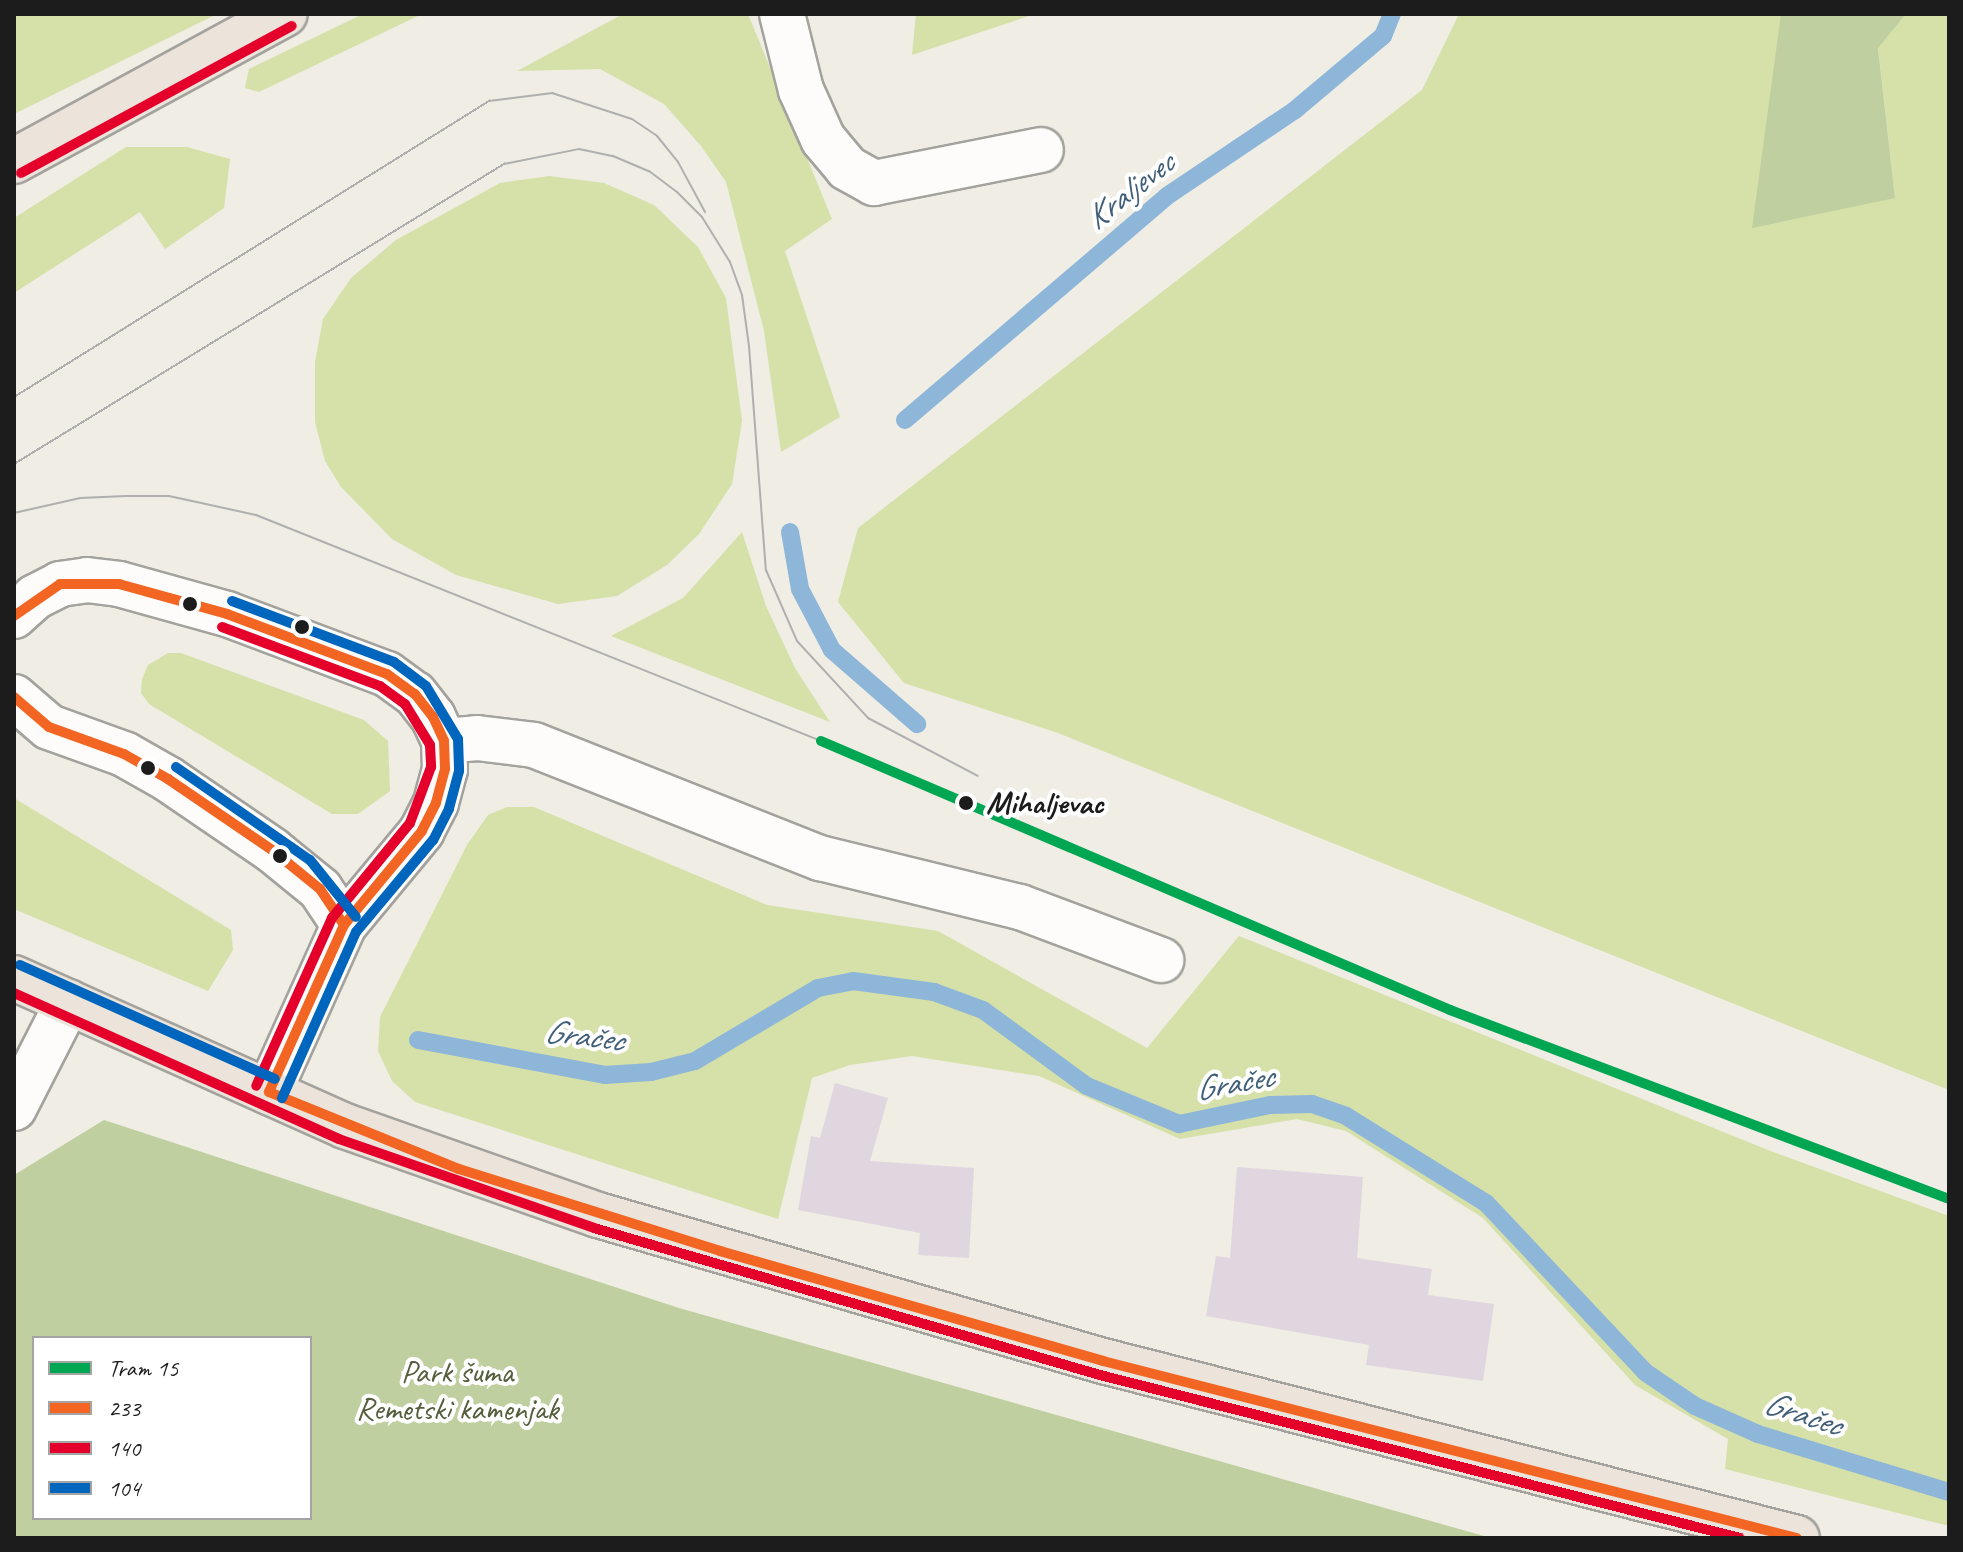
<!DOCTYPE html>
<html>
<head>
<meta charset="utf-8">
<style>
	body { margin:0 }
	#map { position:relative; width:1963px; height:1552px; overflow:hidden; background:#efede4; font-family:Caveat,sans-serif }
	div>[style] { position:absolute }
	.green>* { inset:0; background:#d6e0a9 }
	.forest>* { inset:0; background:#c0cfa0 }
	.stream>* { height:18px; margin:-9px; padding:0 9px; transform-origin:9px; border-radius:9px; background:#8eb6d9 }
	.building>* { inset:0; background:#dfd6e0 }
	.roads { filter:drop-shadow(2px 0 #a3a29d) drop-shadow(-2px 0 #a3a29d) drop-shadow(0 2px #a3a29d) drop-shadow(0 -2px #a3a29d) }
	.minor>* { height:44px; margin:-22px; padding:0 22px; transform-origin:22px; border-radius:22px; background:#fdfcfb }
	.major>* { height:44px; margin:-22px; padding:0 22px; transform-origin:22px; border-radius:22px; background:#ece4da }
	.tram>* { height:2px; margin:-1px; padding:0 1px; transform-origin:1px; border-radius:1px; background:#afafae }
	.bus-1>* { height:10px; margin:-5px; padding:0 5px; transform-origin:5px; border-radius:5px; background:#f26522 }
	.bus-2>* { height:10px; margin:-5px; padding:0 5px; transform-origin:5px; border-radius:5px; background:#e4002b }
	.bus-3>* { height:10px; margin:-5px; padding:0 5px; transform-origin:5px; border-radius:5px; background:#0065bd }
	.tram-1>* { height:10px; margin:-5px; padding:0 5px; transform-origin:5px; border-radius:5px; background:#00a651 }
	.dots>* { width:22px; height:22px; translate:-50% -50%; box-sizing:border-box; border:4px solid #fff; border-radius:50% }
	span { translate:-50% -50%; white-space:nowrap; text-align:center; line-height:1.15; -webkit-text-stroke:8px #fff; paint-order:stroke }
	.stop-label { font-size:32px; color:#1c1c1c; font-weight:700 }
	.left { translate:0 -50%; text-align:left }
	.park-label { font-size:32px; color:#565d3c }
	.water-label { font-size:34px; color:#405e78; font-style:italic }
	.frame { position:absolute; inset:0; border:16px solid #1c1c1c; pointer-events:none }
	.legend { position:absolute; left:32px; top:1336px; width:280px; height:184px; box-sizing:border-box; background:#fff; border:2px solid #a4a4a4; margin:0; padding:10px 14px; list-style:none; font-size:24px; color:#1c1c1c }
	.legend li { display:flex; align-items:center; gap:16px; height:40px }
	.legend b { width:40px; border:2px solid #a4a4a4 }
</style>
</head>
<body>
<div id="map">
	<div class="green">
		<i style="clip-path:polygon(14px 14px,217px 14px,14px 114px)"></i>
		<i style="clip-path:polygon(363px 14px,422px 14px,259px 92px,245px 88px,249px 69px)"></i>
		<i style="clip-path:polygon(623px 14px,748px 14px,832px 219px,785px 251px,840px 417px,781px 452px,764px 331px,726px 182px,701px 146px,664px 104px,600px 69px,517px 71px)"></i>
		<i style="clip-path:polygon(916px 14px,1035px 14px,912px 55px)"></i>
		<i style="clip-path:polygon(1459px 14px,1781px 14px,1781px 27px,1895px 198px,1878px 47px,1906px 14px,1949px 14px,1949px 1090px,1058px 733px,904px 683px,838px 602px,858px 528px,1422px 90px)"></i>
		<i style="clip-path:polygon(126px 147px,187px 147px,230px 159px,224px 208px,165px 249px,140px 212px,14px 293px,14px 218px)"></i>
		<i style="clip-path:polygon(549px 176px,604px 183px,654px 205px,698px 247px,726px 298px,742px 421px,732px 484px,699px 534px,667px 565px,617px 596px,558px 604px,456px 575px,392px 539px,341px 487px,325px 461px,315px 422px,315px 362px,323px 319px,351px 278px,396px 240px,500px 183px)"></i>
		<i style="clip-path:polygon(742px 532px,766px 606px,795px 668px,830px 722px,611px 636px,683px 598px)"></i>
		<i style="clip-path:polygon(168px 653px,181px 653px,364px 720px,388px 741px,390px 791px,358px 814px,332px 814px,149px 704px,141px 693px,142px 679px,148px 665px)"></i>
		<i style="clip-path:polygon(14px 798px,231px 930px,233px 950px,208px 991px,14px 909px)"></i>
		<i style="clip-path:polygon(507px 807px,534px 807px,767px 905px,938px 931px,1147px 1048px,1239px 936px,1768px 1150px,1949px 1216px,1949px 1526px,1725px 1469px,1728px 1439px,1635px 1385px,1483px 1218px,1346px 1131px,1297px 1119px,1180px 1139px,1039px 1076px,912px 1056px,850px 1065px,812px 1078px,778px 1219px,415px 1102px,392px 1081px,378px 1051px,380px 1017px,467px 845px,488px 815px)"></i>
	</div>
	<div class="forest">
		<i style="clip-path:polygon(1781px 14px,1906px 14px,1878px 48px,1895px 198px,1752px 228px)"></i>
		<i style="clip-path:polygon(evenodd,104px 1120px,679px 1308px,1491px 1538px,14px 1538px,14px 1175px,104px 1120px,34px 1338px,310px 1338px,310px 1518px,34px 1518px,34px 1338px)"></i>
	</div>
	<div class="stream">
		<i style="left:905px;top:420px;width:345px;rotate:-40.5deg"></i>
		<i style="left:1167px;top:196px;width:154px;rotate:-33.9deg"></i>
		<i style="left:1295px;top:110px;width:115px;rotate:-40.1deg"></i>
		<i style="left:1383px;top:36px;width:24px;rotate:-68deg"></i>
		<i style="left:790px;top:532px;width:58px;rotate:80deg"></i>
		<i style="left:800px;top:589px;width:69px;rotate:62.3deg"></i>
		<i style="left:832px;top:650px;width:113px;rotate:41deg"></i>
		<i style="left:418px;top:1040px;width:190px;rotate:10.6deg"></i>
		<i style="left:605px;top:1075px;width:46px;rotate:-3.7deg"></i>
		<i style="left:651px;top:1072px;width:45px;rotate:-14deg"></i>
		<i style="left:695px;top:1061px;width:143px;rotate:-30.7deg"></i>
		<i style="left:818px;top:988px;width:36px;rotate:-11deg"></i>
		<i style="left:853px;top:981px;width:82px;rotate:7.7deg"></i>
		<i style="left:934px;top:992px;width:52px;rotate:20.2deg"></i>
		<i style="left:983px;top:1010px;width:129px;rotate:36.2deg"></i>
		<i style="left:1087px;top:1086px;width:100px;rotate:22.4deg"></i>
		<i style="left:1179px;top:1124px;width:93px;rotate:-11.8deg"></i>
		<i style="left:1270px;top:1105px;width:42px;rotate:-1.4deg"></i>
		<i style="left:1312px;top:1104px;width:36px;rotate:19deg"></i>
		<i style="left:1346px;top:1116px;width:165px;rotate:31.9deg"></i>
		<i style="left:1486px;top:1203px;width:232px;rotate:46.7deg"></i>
		<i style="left:1645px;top:1372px;width:60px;rotate:34.2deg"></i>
		<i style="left:1695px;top:1406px;width:69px;rotate:24deg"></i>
		<i style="left:1758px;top:1434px;width:200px;rotate:16.9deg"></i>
	</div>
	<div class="building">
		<i style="clip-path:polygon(835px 1083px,888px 1098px,870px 1161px,974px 1168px,969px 1258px,918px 1255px,920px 1233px,798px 1210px,811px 1136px,820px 1138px)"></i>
		<i style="clip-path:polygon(1237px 1167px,1363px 1177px,1357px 1258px,1432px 1269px,1428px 1295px,1494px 1304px,1483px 1381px,1366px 1365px,1369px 1345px,1206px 1316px,1216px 1256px,1230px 1258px)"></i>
	</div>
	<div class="roads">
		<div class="minor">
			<i style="left:782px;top:14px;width:78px;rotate:76deg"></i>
			<i style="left:801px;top:90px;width:54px;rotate:65.8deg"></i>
			<i style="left:823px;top:139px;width:38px;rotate:50deg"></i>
			<i style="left:847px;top:168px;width:31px;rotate:29deg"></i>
			<i style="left:874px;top:183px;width:170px;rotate:-11.2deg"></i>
			<i style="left:14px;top:616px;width:28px;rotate:-42deg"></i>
			<i style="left:35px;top:597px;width:28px;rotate:-27deg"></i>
			<i style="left:60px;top:584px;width:27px;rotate:-8deg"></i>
			<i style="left:87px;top:580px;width:32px;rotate:7deg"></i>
			<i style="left:119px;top:584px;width:112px;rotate:15.5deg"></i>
			<i style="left:227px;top:614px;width:171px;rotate:20.6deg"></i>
			<i style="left:387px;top:674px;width:34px;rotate:36deg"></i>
			<i style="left:415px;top:694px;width:29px;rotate:52deg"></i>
			<i style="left:433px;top:717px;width:26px;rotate:65deg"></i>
			<i style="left:444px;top:741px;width:28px;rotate:88deg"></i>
			<i style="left:445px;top:769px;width:35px;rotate:105deg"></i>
			<i style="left:436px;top:803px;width:31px;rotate:117deg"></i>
			<i style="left:422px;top:831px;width:122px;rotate:129.7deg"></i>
			<i style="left:344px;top:925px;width:183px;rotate:114.2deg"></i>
			<i style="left:14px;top:697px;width:46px;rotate:40.6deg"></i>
			<i style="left:49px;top:727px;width:80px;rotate:19.8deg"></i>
			<i style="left:124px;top:754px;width:51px;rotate:29.6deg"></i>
			<i style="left:168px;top:779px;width:126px;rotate:34.3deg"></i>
			<i style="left:272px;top:850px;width:62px;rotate:39.1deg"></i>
			<i style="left:320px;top:889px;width:43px;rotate:56.3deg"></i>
			<i style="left:444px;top:741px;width:33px;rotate:-5deg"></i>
			<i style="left:477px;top:738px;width:57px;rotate:7deg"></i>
			<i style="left:534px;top:745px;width:308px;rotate:21.6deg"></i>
			<i style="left:820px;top:858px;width:206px;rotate:13.8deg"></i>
			<i style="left:1020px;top:907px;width:151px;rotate:20.6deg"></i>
			<i style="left:14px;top:1108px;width:119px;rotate:-63deg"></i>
		</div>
		<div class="major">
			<i style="left:14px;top:161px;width:308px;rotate:-28.5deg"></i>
			<i style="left:14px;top:978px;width:363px;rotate:24.1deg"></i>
			<i style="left:345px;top:1126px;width:268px;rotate:19.4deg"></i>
			<i style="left:598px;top:1215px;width:526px;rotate:16.13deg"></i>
			<i style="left:1103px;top:1361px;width:716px;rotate:14.31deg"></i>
		</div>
	</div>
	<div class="tram">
		<i style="left:14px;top:397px;width:560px;rotate:-31.93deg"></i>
		<i style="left:489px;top:101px;width:64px;rotate:-7.2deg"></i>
		<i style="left:552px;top:93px;width:84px;rotate:18deg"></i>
		<i style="left:632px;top:119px;width:30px;rotate:34deg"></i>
		<i style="left:657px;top:136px;width:33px;rotate:51deg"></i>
		<i style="left:678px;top:162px;width:57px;rotate:61.6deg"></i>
		<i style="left:14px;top:464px;width:575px;rotate:-31.48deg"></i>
		<i style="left:504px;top:164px;width:76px;rotate:-11.3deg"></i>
		<i style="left:579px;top:149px;width:35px;rotate:12deg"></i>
		<i style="left:613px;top:156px;width:39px;rotate:23deg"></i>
		<i style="left:649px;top:171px;width:35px;rotate:37deg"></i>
		<i style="left:677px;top:192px;width:35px;rotate:45deg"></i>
		<i style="left:702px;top:217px;width:53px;rotate:58.1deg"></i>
		<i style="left:730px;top:262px;width:35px;rotate:70deg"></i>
		<i style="left:742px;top:295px;width:51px;rotate:82.2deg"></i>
		<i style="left:749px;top:346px;width:225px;rotate:85.7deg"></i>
		<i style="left:766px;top:570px;width:77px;rotate:66.4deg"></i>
		<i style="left:797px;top:641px;width:105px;rotate:47.3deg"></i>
		<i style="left:868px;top:718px;width:124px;rotate:27.8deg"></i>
		<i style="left:14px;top:513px;width:68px;rotate:-12.8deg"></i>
		<i style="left:80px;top:498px;width:46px;rotate:-2.5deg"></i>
		<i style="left:126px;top:496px;width:43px"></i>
		<i style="left:169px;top:496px;width:89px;rotate:12.3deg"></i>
		<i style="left:256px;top:515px;width:609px;rotate:21.8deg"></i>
	</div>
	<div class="bus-1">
		<i style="left:14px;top:616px;width:56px;rotate:-34.8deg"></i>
		<i style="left:60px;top:584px;width:59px"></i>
		<i style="left:119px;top:584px;width:112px;rotate:15.5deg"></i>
		<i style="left:227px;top:614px;width:171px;rotate:20.6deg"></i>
		<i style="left:387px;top:674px;width:34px;rotate:36deg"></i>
		<i style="left:415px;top:694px;width:29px;rotate:52deg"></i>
		<i style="left:433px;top:717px;width:26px;rotate:65deg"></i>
		<i style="left:444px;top:741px;width:28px;rotate:88deg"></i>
		<i style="left:445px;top:769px;width:35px;rotate:105deg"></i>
		<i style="left:436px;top:803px;width:31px;rotate:117deg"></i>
		<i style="left:422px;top:831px;width:122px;rotate:129.7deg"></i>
		<i style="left:344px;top:925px;width:183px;rotate:114.2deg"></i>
		<i style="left:14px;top:697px;width:46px;rotate:40.6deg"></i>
		<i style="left:49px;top:727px;width:80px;rotate:19.8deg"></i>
		<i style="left:124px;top:754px;width:51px;rotate:29.6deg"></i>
		<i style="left:168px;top:779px;width:126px;rotate:34.3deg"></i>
		<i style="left:272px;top:850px;width:62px;rotate:39.1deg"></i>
		<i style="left:320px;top:889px;width:43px;rotate:56.3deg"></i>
		<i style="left:269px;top:1092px;width:205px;rotate:22.1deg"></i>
		<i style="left:459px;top:1169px;width:274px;rotate:17.4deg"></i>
		<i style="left:720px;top:1251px;width:398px;rotate:16deg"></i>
		<i style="left:1103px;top:1361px;width:716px;rotate:14.31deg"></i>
	</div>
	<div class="bus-2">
		<i style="left:21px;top:173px;width:308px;rotate:-28.5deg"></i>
		<i style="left:222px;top:627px;width:169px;rotate:20.5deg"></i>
		<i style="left:380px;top:686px;width:31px;rotate:36deg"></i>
		<i style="left:405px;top:704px;width:48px;rotate:58.6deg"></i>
		<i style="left:430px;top:745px;width:22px;rotate:87deg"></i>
		<i style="left:431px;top:767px;width:60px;rotate:110.6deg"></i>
		<i style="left:410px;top:823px;width:123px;rotate:129.4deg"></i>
		<i style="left:332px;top:918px;width:184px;rotate:114.3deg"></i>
		<i style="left:14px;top:993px;width:356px;rotate:24.2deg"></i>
		<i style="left:339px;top:1139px;width:270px;rotate:19.2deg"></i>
		<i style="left:594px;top:1228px;width:527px;rotate:16.2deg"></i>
		<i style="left:1100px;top:1375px;width:660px;rotate:14.29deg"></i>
	</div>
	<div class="bus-3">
		<i style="left:232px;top:601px;width:173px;rotate:20.6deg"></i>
		<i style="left:394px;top:662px;width:40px;rotate:37deg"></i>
		<i style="left:426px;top:686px;width:62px;rotate:58.9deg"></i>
		<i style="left:458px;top:739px;width:32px;rotate:88deg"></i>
		<i style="left:459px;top:771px;width:39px;rotate:105deg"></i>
		<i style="left:449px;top:809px;width:35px;rotate:117deg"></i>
		<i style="left:433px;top:840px;width:120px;rotate:129.9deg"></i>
		<i style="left:356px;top:932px;width:182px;rotate:114deg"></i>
		<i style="left:176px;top:767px;width:163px;rotate:34.8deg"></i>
		<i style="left:310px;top:860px;width:73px;rotate:51.1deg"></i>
		<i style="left:20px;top:965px;width:279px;rotate:24.1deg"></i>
	</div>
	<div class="tram-1">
		<i style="left:821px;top:741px;width:684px;rotate:23.15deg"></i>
		<i style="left:1450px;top:1010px;width:534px;rotate:20.74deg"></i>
	</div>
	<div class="dots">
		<i style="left:190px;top:604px;background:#1c1c1c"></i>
		<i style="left:302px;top:627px;background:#1c1c1c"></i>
		<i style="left:148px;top:768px;background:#1c1c1c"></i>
		<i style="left:966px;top:803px;background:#1c1c1c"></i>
		<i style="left:280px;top:856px;background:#1c1c1c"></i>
	</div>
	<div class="stop-label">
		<span class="left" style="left:986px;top:803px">Mihaljevac</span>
	</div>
	<div class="park-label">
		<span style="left:457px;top:1391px">Park šuma<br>Remetski kamenjak</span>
	</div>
	<div class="water-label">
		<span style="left:1129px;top:190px;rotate:-38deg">Kraljevec</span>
		<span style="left:584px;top:1035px;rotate:7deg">Gračec</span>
		<span style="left:1234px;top:1082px;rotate:-10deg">Gračec</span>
		<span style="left:1803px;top:1413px;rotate:18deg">Gračec</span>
	</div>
	<div class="frame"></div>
	<ul class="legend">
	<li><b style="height:10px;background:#00a651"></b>Tram 15</li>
	<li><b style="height:10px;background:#f26522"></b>233</li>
	<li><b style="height:10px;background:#e4002b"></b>140</li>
	<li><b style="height:10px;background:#0065bd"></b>104</li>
	</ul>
</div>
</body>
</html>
